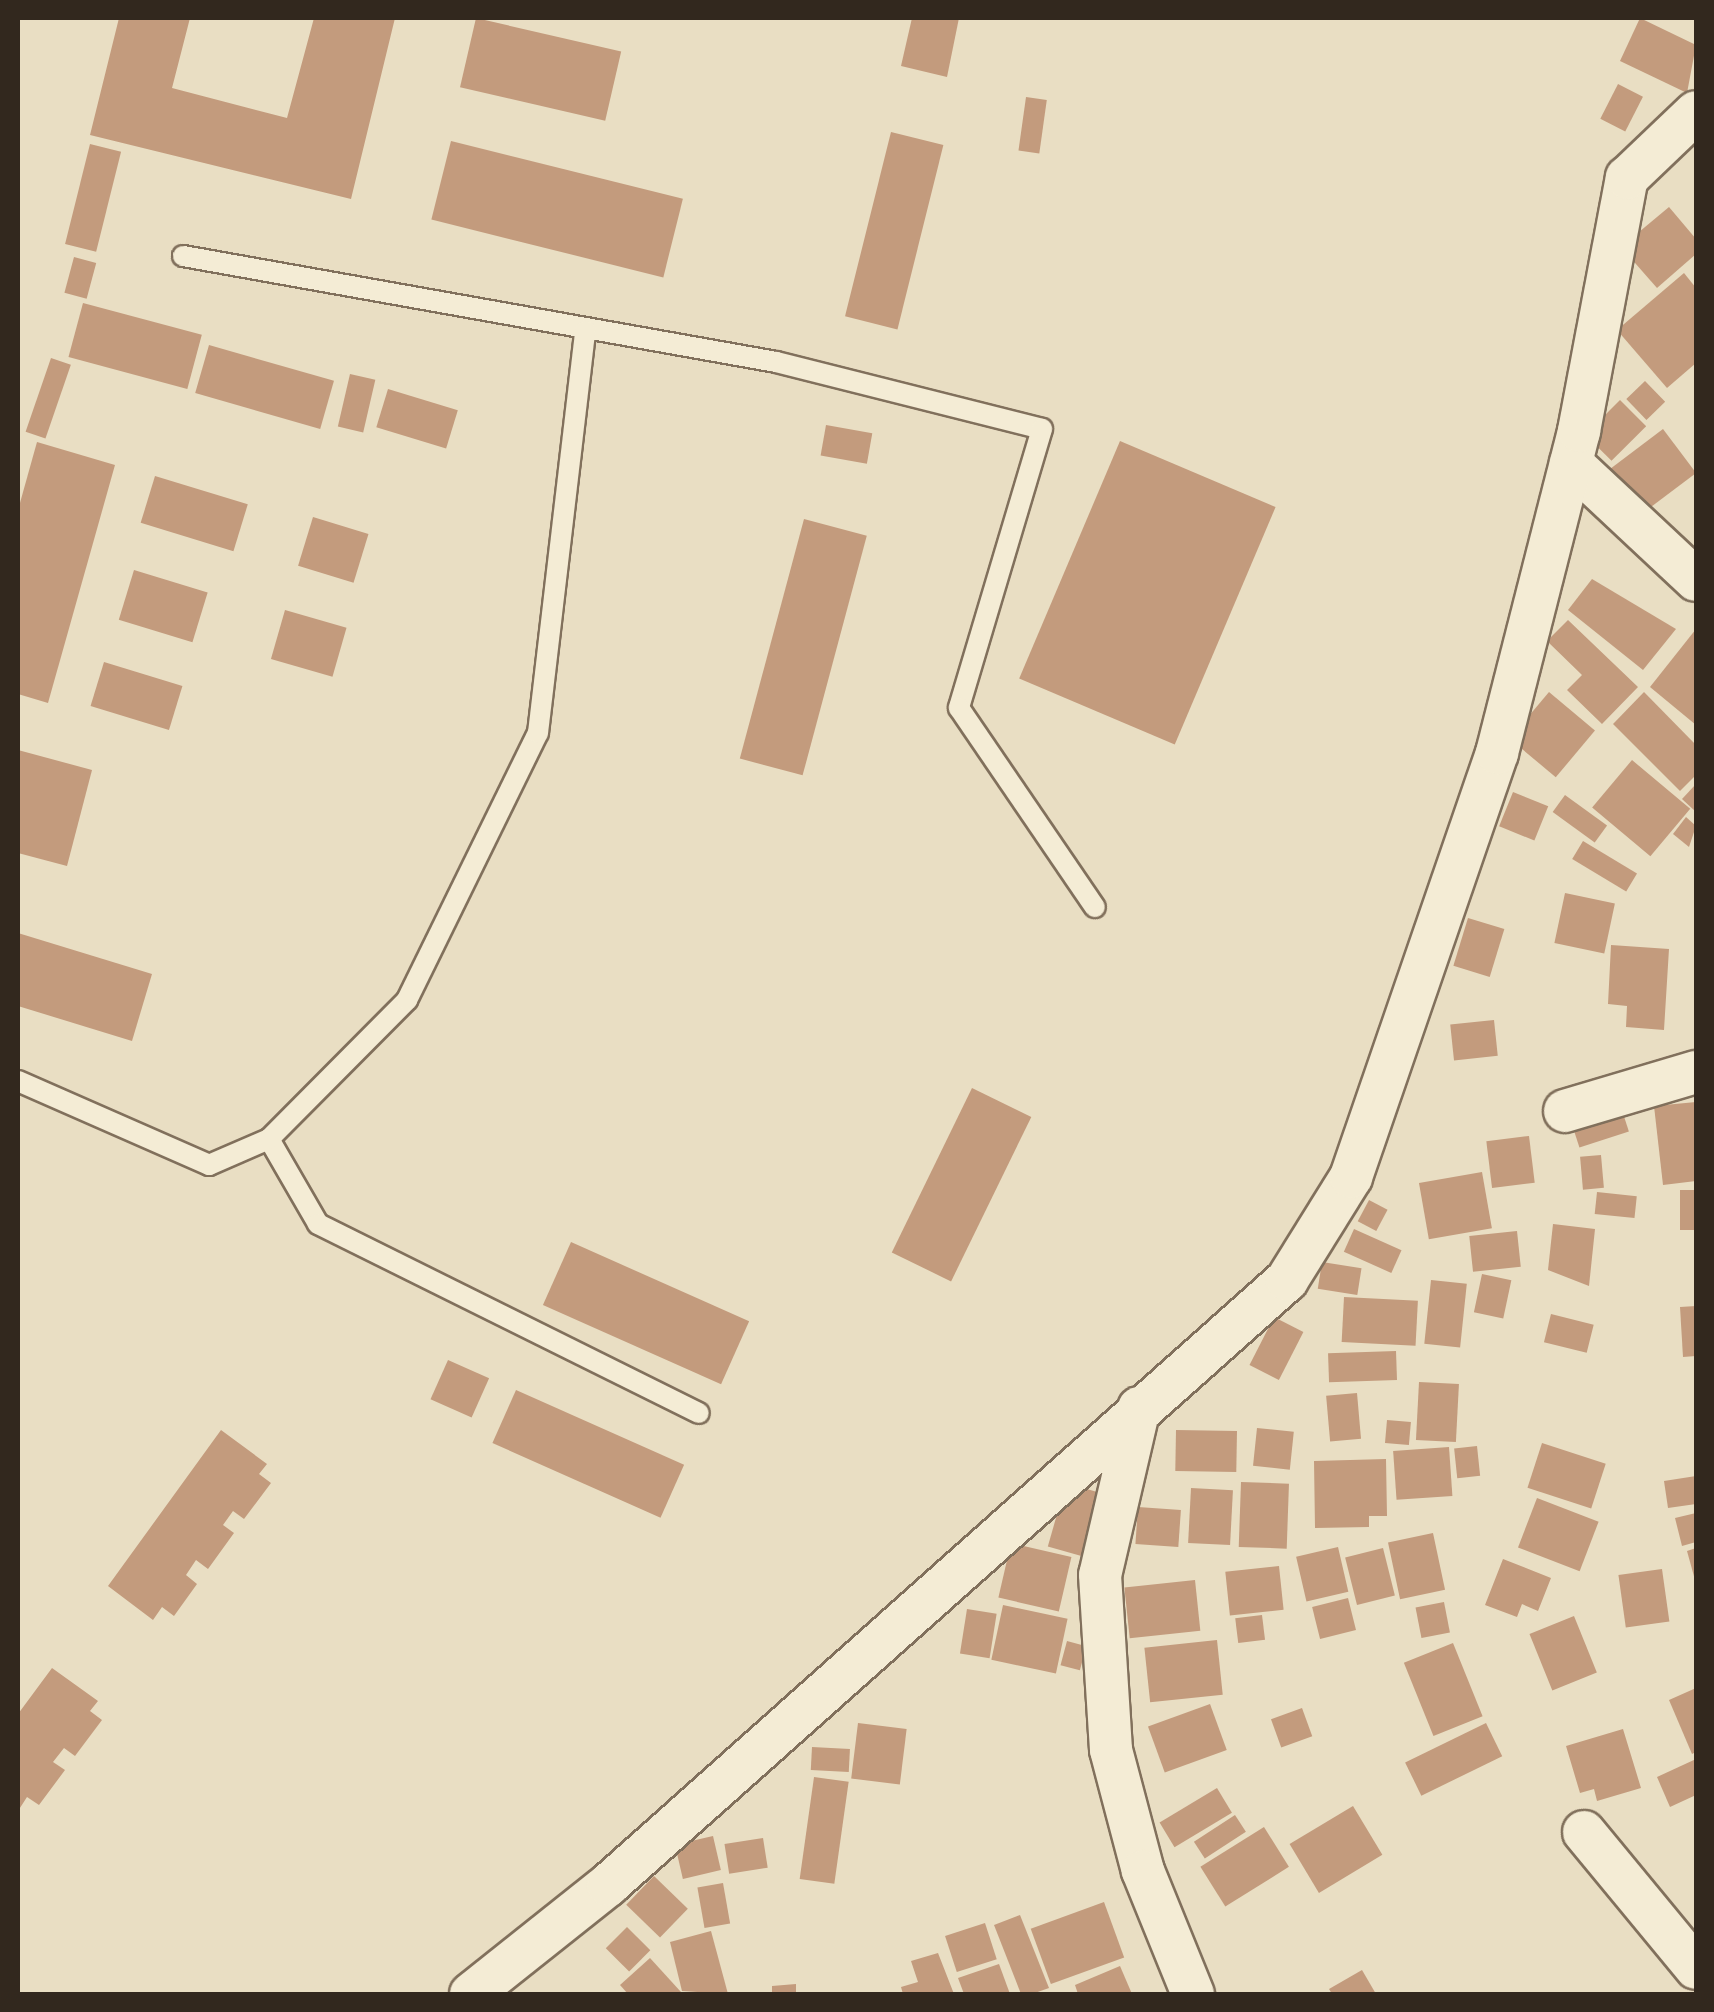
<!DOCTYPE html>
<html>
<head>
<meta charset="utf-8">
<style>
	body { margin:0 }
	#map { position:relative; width:1714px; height:2012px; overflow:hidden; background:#e9dec3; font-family:Lora,serif }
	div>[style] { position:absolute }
	.building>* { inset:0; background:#c39b7d; transform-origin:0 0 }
	.roads { filter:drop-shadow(2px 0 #81705c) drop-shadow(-2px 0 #81705c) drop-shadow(0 2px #81705c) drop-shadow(0 -2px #81705c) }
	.lane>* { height:20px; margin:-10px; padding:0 10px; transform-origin:10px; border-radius:10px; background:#f4ecd5 }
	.street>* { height:42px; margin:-21px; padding:0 21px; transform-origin:21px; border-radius:21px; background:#f4ecd5 }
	span { translate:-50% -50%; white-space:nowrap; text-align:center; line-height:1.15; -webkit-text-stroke:8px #f1e9d2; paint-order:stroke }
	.frame { position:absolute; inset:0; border:20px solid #32281e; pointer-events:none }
</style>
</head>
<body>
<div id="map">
	<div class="building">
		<i style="clip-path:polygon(119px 18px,190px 18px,172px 88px,287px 118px,314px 18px,395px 18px,351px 199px,90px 135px)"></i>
		<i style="left:476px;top:18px;width:149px;height:71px;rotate:13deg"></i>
		<i style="clip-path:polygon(912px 18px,959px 18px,947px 77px,901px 66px)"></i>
		<i style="clip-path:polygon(1640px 18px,1696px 45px,1687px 93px,1620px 61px)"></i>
		<i style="left:1618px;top:84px;width:28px;height:39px;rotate:27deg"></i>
		<i style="left:1026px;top:97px;width:21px;height:54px;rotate:8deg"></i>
		<i style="left:891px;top:132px;width:54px;height:190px;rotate:14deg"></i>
		<i style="left:451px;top:141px;width:239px;height:81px;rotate:14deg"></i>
		<i style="left:90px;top:144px;width:32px;height:103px;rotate:14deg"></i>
		<i style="clip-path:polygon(1669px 207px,1696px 239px,1696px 254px,1657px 288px,1621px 247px)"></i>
		<i style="left:74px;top:257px;width:23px;height:37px;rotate:15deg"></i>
		<i style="clip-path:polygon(1684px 273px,1696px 288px,1696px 363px,1667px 388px,1617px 330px)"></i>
		<i style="left:83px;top:303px;width:123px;height:56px;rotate:15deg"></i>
		<i style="left:209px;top:345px;width:130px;height:50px;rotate:16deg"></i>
		<i style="left:51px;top:358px;width:21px;height:78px;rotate:19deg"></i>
		<i style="left:350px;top:374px;width:26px;height:54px;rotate:13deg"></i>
		<i style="left:1645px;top:381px;width:29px;height:26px;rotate:46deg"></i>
		<i style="left:388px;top:389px;width:73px;height:40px;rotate:17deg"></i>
		<i style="left:1620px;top:400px;width:37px;height:49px;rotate:45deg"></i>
		<i style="left:826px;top:425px;width:47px;height:31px;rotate:10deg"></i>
		<i style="left:1663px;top:429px;width:55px;height:75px;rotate:53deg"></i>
		<i style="left:1120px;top:441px;width:169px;height:258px;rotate:23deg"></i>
		<i style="clip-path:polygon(37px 442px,115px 465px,48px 703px,18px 694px,18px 510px)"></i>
		<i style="left:155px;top:476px;width:97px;height:49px;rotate:17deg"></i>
		<i style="left:313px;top:517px;width:58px;height:51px;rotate:17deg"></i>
		<i style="left:804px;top:519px;width:65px;height:248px;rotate:15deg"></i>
		<i style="left:134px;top:570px;width:77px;height:52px;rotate:17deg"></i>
		<i style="clip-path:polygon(1592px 579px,1676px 629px,1643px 670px,1568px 610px)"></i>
		<i style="left:285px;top:610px;width:64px;height:51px;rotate:16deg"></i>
		<i style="clip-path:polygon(1568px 620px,1638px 687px,1602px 724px,1567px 690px,1582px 675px,1547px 641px)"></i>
		<i style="clip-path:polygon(1696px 629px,1696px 725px,1650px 687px)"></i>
		<i style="left:104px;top:662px;width:82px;height:46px;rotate:17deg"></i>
		<i style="left:1549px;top:692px;width:60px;height:61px;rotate:40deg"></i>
		<i style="clip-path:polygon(1644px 692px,1696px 745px,1696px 775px,1680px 791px,1613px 724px)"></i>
		<i style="clip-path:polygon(18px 750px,92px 770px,67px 866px,18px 853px)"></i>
		<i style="left:1632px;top:760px;width:76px;height:62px;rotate:40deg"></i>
		<i style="clip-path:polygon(1696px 784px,1696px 812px,1682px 799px)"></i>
		<i style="left:1513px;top:792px;width:38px;height:37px;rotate:22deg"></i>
		<i style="left:1565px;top:795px;width:52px;height:21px;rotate:36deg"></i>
		<i style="clip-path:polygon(1686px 817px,1696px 826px,1689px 847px,1673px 834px)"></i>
		<i style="left:1583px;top:841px;width:63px;height:21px;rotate:31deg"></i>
		<i style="left:1565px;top:893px;width:51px;height:51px;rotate:12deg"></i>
		<i style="left:1468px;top:918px;width:38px;height:50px;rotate:17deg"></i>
		<i style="clip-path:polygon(18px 933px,152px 974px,132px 1041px,18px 1006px)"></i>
		<i style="clip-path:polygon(1611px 945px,1669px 949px,1664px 1030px,1626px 1027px,1627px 1006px,1608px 1004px)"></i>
		<i style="left:1494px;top:1020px;width:36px;height:44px;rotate:84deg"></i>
		<i style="left:972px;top:1088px;width:66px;height:183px;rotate:26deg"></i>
		<i style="left:1619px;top:1101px;width:32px;height:52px;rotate:72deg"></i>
		<i style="clip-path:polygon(1696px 1102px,1696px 1181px,1663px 1185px,1654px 1106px)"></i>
		<i style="left:1529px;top:1136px;width:47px;height:43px;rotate:83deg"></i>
		<i style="left:1601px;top:1155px;width:33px;height:21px;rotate:85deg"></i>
		<i style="left:1482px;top:1172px;width:57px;height:64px;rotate:80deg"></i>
		<i style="left:1696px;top:1190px;width:40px;height:16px;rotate:90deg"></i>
		<i style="left:1597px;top:1192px;width:40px;height:22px;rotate:6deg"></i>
		<i style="left:1369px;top:1200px;width:21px;height:24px;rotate:28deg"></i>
		<i style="clip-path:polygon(1553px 1224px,1595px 1229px,1589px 1286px,1548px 1270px)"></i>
		<i style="left:1354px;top:1229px;width:52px;height:25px;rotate:24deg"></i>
		<i style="left:1517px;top:1231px;width:36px;height:48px;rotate:84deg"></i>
		<i style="left:571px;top:1242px;width:195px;height:69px;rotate:24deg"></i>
		<i style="left:1322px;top:1262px;width:40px;height:27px;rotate:9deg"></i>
		<i style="left:1482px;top:1274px;width:30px;height:39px;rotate:12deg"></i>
		<i style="left:1431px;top:1280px;width:36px;height:64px;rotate:6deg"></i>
		<i style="left:1344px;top:1297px;width:74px;height:45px;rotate:3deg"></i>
		<i style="clip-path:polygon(1696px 1306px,1696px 1356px,1683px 1357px,1680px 1307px)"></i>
		<i style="left:1551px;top:1314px;width:44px;height:29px;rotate:14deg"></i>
		<i style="left:1274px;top:1317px;width:33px;height:54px;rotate:27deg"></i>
		<i style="left:1396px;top:1351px;width:29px;height:68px;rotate:88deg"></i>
		<i style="left:448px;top:1360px;width:45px;height:43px;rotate:24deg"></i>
		<i style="left:1419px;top:1382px;width:40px;height:58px;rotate:3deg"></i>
		<i style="left:516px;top:1390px;width:184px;height:58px;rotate:24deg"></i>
		<i style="left:1357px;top:1393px;width:46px;height:31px;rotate:85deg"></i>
		<i style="left:1387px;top:1420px;width:24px;height:23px;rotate:5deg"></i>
		<i style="left:1257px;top:1428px;width:37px;height:38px;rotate:6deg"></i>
		<i style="clip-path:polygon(221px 1430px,267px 1464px,259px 1474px,271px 1483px,244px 1519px,233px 1511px,223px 1525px,234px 1533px,208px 1569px,196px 1560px,186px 1575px,197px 1584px,174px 1616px,162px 1607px,153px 1620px,108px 1586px)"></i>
		<i style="left:1176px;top:1430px;width:61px;height:41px;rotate:1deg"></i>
		<i style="left:1542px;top:1443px;width:67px;height:47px;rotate:18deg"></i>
		<i style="left:1477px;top:1446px;width:30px;height:23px;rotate:84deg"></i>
		<i style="left:1449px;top:1447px;width:49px;height:56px;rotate:86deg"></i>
		<i style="clip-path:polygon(1386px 1459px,1387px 1516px,1369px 1516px,1369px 1527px,1315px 1528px,1314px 1461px)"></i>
		<i style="clip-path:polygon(1696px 1476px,1696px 1504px,1668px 1508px,1664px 1481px)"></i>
		<i style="left:1241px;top:1482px;width:48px;height:65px;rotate:2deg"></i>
		<i style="left:1066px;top:1483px;width:46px;height:66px;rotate:16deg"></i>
		<i style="left:1191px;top:1488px;width:42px;height:55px;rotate:3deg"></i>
		<i style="left:1537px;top:1498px;width:66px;height:53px;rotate:21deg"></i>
		<i style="left:1138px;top:1507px;width:43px;height:37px;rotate:4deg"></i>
		<i style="clip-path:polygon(1696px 1513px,1696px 1542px,1682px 1546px,1675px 1518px)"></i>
		<i style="left:1433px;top:1533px;width:58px;height:46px;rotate:78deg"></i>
		<i style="left:1011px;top:1543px;width:62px;height:56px;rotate:13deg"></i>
		<i style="left:1338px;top:1547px;width:46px;height:43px;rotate:77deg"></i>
		<i style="left:1383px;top:1548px;width:49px;height:39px;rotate:76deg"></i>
		<i style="clip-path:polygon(1696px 1548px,1696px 1579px,1695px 1580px,1687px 1551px)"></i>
		<i style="clip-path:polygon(1503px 1559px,1551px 1578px,1538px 1611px,1522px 1604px,1517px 1617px,1485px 1605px)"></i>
		<i style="left:1279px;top:1566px;width:44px;height:54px;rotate:84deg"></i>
		<i style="left:1662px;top:1569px;width:53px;height:44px;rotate:82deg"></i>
		<i style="left:1195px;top:1580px;width:51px;height:71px;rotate:84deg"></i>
		<i style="left:1348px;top:1598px;width:33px;height:37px;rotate:76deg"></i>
		<i style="left:1444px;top:1602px;width:31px;height:29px;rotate:79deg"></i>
		<i style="left:1003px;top:1605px;width:66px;height:56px;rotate:12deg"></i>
		<i style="left:967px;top:1609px;width:30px;height:45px;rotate:9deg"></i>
		<i style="left:1262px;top:1615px;width:25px;height:27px;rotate:83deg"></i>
		<i style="left:1574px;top:1616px;width:61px;height:48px;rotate:68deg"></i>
		<i style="left:1217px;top:1640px;width:55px;height:73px;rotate:84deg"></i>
		<i style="left:1067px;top:1641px;width:20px;height:25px;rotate:15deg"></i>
		<i style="left:1453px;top:1643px;width:79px;height:53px;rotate:68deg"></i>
		<i style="clip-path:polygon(52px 1668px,98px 1701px,90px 1711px,102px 1720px,75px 1756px,64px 1748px,53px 1762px,65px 1770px,39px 1805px,27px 1797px,18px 1811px,18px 1714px)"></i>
		<i style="clip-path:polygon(1696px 1688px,1696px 1752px,1692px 1754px,1669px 1700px)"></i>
		<i style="left:1210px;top:1704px;width:49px;height:66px;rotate:70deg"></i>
		<i style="left:1302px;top:1708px;width:30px;height:33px;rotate:70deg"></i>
		<i style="left:858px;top:1723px;width:49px;height:56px;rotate:7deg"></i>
		<i style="left:1486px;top:1723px;width:37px;height:90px;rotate:64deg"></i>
		<i style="clip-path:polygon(1623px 1729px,1641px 1788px,1597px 1801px,1594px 1789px,1580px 1793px,1566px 1746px)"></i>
		<i style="left:812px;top:1747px;width:38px;height:23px;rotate:3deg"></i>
		<i style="clip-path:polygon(1696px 1759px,1696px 1795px,1670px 1807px,1657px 1777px)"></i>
		<i style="left:814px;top:1777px;width:35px;height:103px;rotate:8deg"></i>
		<i style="left:1217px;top:1788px;width:29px;height:67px;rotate:59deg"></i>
		<i style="left:1353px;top:1806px;width:57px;height:74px;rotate:59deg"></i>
		<i style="left:1235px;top:1815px;width:20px;height:49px;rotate:57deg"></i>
		<i style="left:1264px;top:1827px;width:47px;height:75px;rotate:58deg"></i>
		<i style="left:713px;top:1836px;width:35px;height:39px;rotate:77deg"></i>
		<i style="left:763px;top:1838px;width:30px;height:39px;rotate:81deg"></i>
		<i style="left:654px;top:1876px;width:47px;height:40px;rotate:44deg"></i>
		<i style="left:723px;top:1883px;width:41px;height:26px;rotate:80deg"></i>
		<i style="left:1104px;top:1902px;width:59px;height:78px;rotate:70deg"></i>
		<i style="clip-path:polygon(1020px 1915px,1049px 1988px,1032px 1994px,1021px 1994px,994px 1925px)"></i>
		<i style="left:985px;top:1923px;width:38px;height:42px;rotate:72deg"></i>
		<i style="left:627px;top:1927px;width:33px;height:30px;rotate:45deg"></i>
		<i style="clip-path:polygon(711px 1931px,728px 1994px,682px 1991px,670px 1942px)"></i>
		<i style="clip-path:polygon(938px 1953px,954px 1994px,903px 1994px,901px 1987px,918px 1982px,911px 1961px)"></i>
		<i style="clip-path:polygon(650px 1958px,681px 1992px,678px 1994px,628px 1994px,620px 1985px)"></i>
		<i style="clip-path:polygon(999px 1964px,1010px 1994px,964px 1994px,958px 1978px)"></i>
		<i style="clip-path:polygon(1120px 1966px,1132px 1994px,1078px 1994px,1075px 1985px)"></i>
		<i style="clip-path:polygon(1362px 1970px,1376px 1994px,1332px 1994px,1329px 1989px)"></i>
		<i style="clip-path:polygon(796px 1984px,796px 1994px,772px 1994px,772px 1986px)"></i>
	</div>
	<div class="roads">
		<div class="lane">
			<i style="left:183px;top:256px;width:602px;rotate:10.13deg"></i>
			<i style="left:776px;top:362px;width:274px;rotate:14.1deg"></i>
			<i style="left:1042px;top:429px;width:291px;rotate:106.6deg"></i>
			<i style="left:959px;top:708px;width:241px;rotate:55.7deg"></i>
			<i style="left:18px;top:1081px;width:209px;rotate:23.7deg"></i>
			<i style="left:209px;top:1165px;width:65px;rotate:-23.4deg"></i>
			<i style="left:269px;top:1139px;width:98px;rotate:60deg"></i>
			<i style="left:318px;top:1224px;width:425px;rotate:26.4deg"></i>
			<i style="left:269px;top:1139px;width:196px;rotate:-45.2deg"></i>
			<i style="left:407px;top:1000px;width:297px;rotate:-63.9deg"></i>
			<i style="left:538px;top:733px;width:405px;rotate:-83.3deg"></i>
		</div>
		<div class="street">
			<i style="left:1571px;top:463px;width:171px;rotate:43.1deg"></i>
			<i style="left:1565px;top:1111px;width:137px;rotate:-16.6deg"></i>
			<i style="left:1139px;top:1408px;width:171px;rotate:103.1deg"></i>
			<i style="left:1100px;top:1575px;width:175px;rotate:86.4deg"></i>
			<i style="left:1111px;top:1750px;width:125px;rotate:75.2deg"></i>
			<i style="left:1143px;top:1871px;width:133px;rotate:67.9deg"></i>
			<i style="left:1584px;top:1832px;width:176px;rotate:50.5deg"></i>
			<i style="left:471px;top:1994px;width:175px;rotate:-38.5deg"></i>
			<i style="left:608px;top:1885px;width:909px;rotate:-41.7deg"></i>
			<i style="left:1287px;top:1280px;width:121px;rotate:-58.1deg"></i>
			<i style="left:1351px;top:1177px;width:448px;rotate:-71deg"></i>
			<i style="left:1497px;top:753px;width:332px;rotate:-75.7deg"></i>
			<i style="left:1579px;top:431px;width:258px;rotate:-79.3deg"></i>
			<i style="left:1627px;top:178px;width:95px;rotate:-43.7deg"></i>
		</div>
	</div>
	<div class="frame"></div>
</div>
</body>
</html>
